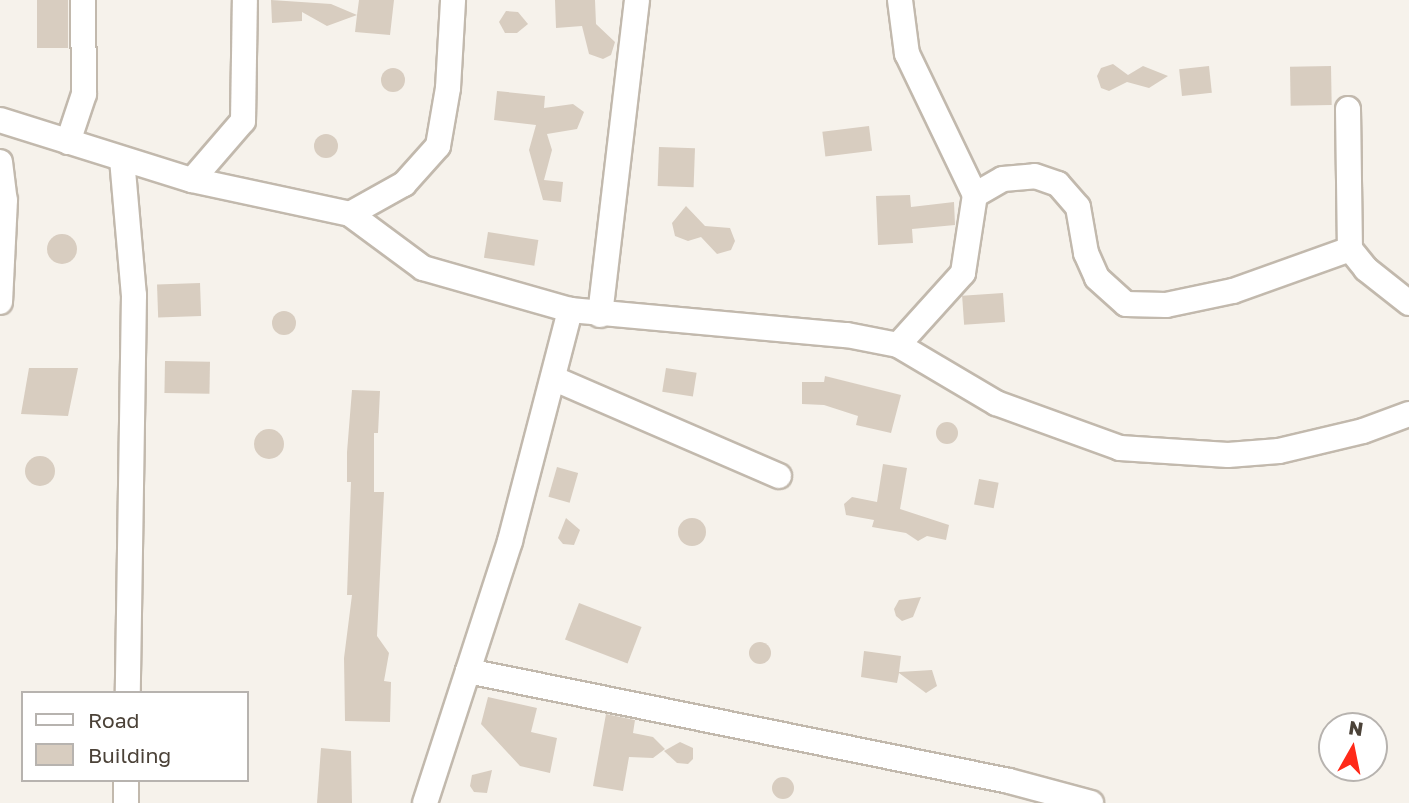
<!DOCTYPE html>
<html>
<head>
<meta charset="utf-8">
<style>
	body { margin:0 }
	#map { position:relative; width:1409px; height:803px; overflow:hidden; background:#f6f2eb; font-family:"Golos Text",sans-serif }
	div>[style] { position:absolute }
	.building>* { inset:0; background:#d8cdc0; transform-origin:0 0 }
	.round { border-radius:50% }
	.roads { filter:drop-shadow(2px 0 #c2b9ad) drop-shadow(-2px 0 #c2b9ad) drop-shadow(0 2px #c2b9ad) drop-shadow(0 -2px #c2b9ad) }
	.street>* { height:24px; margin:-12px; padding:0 12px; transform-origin:12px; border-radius:12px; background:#fff }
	span { translate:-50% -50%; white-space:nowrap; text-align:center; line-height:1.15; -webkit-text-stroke:5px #fff; paint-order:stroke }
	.legend { position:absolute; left:21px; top:691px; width:228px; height:91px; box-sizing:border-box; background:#fff; border:2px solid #b7b3af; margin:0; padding:9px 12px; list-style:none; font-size:21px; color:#4b4238 }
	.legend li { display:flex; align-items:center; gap:14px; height:35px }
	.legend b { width:35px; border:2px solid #b7b3af }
	.north { position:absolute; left:1318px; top:712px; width:70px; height:70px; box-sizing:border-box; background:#fff; border:2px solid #b7b3af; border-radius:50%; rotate:9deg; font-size:19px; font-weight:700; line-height:28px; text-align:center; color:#4b4238 }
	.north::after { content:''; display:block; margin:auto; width:24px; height:32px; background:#ff2a19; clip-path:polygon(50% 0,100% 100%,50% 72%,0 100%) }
</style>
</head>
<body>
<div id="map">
	<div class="building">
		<i style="left:37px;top:0;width:31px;height:48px"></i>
		<i style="clip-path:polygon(271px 0,331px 4px,357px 15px,359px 0,394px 0,390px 35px,355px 32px,357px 15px,327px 26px,302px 12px,302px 21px,272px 23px)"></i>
		<i style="clip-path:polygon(555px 0,595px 0,596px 24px,615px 42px,611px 55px,603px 59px,589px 54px,582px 26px,556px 28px)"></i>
		<i style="clip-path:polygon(506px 11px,518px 12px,528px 24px,517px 33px,505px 33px,499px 22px)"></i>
		<i style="clip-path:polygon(1113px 64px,1128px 75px,1143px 66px,1168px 76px,1149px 88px,1127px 82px,1109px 91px,1101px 88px,1097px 76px,1101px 68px)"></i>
		<i style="left:1209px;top:66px;width:27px;height:30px;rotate:84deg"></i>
		<i style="left:1331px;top:66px;width:39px;height:41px;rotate:89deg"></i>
		<i class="round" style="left:381px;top:68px;width:24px;height:24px"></i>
		<i style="clip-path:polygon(497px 91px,545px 96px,544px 108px,573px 104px,584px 112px,577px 129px,547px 134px,552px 150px,544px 180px,563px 182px,561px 202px,543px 200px,529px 150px,536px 125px,494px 120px)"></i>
		<i style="left:869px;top:126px;width:25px;height:47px;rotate:83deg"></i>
		<i class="round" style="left:314px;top:134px;width:24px;height:24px"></i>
		<i style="left:659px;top:147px;width:36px;height:39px;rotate:2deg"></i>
		<i style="clip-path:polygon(910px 195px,911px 207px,954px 202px,955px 225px,912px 229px,913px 243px,878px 245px,876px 196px)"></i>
		<i style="clip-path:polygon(686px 206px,705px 226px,730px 228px,735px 241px,731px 250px,717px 254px,701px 237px,688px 241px,675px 236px,672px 223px)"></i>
		<i style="left:488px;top:232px;width:51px;height:26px;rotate:9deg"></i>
		<i class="round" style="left:47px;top:234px;width:30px;height:30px"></i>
		<i style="left:200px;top:283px;width:33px;height:43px;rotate:88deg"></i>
		<i style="left:1003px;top:293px;width:29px;height:41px;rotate:86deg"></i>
		<i class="round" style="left:272px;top:311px;width:24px;height:24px"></i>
		<i style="left:165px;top:361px;width:45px;height:32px;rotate:1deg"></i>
		<i style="clip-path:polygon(29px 368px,78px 368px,68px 416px,21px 414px)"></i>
		<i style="left:666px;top:368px;width:31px;height:24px;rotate:9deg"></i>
		<i style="clip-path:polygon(825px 376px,901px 395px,891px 433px,856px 425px,858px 416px,824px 405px,802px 404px,802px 382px,824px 382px)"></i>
		<i style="clip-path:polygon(352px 390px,380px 391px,378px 433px,374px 433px,374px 492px,384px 492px,377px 636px,389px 653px,384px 681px,391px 682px,390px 722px,345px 721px,344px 658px,352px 595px,347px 595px,351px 482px,347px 482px,347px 452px)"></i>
		<i class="round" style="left:936px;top:422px;width:22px;height:22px"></i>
		<i class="round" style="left:254px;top:429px;width:30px;height:30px"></i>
		<i class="round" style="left:25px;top:456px;width:30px;height:30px"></i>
		<i style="clip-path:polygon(883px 464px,907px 468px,900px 509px,949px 525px,946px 540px,927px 536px,918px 541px,906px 533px,872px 527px,874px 520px,846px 515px,844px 504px,852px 497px,877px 502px)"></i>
		<i style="left:557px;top:467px;width:22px;height:31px;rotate:16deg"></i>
		<i style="left:979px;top:479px;width:20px;height:26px;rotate:11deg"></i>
		<i style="clip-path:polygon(566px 518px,580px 530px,574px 545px,563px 544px,558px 538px)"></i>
		<i class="round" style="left:678px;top:518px;width:28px;height:28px"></i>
		<i style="clip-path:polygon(921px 597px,913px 617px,902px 621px,896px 616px,894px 609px,899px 600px)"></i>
		<i style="left:579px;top:603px;width:67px;height:39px;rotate:21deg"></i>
		<i class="round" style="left:749px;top:642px;width:22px;height:22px"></i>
		<i style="clip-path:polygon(864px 651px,901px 656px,899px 672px,932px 670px,937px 686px,926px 693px,899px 673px,897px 683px,861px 677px)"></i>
		<i style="clip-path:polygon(488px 697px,537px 708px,531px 732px,557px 738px,550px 773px,520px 766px,481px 724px)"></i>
		<i style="clip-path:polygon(606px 714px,635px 720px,633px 733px,653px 737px,665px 749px,653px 758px,629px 757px,623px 791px,593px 786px)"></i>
		<i style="clip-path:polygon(680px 742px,693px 748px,693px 759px,688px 764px,677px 763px,664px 751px)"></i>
		<i style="clip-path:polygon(321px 748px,351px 751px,352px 803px,317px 803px)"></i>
		<i style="clip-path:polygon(492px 770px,487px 793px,474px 792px,470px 786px,472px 775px)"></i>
		<i class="round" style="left:772px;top:777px;width:22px;height:22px"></i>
	</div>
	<div class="roads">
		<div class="street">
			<i style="left:1348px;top:109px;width:140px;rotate:89.2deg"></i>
			<i style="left:1350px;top:249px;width:26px;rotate:51deg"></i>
			<i style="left:1366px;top:269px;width:55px;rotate:38.3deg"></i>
			<i style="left:0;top:120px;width:201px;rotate:17.4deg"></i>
			<i style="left:192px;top:180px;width:162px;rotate:12.1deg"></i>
			<i style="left:350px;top:214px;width:91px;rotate:36.5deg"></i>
			<i style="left:423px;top:268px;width:153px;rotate:15.9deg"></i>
			<i style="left:570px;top:310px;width:278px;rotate:5.2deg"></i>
			<i style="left:847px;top:335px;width:52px;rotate:11.1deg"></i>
			<i style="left:898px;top:345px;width:114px;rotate:30.6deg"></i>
			<i style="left:996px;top:403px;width:132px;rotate:19.9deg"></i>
			<i style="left:1120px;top:448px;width:108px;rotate:3.7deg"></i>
			<i style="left:1228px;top:455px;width:51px;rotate:-4.5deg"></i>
			<i style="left:1279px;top:451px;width:86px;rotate:-13.4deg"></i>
			<i style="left:1363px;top:431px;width:49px;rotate:-20.3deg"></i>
			<i style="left:68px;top:142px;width:51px;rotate:-71.6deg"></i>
			<i style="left:84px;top:94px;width:94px;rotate:-90.6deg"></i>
			<i style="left:122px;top:159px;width:137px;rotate:85deg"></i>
			<i style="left:134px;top:295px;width:398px;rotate:90.9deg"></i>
			<i style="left:0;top:162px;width:38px;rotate:83deg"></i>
			<i style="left:5px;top:200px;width:102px;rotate:92.8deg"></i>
			<i style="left:192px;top:180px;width:78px;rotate:-49.2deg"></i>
			<i style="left:243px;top:121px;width:121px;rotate:-89.1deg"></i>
			<i style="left:975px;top:195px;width:32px;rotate:-30deg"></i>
			<i style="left:1003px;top:179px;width:32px;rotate:-5deg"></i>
			<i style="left:1035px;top:176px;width:24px;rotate:19deg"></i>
			<i style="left:1058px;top:184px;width:30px;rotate:49deg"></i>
			<i style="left:1078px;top:207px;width:47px;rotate:80.1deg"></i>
			<i style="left:1086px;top:253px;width:27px;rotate:66deg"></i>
			<i style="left:1097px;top:278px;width:39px;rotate:42deg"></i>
			<i style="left:1126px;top:304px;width:40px;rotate:1.4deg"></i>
			<i style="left:1166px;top:305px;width:68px;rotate:-11.8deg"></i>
			<i style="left:1233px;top:291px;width:124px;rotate:-19.7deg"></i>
			<i style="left:350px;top:214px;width:62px;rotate:-29.1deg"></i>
			<i style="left:404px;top:184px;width:51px;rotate:-48.2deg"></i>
			<i style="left:438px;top:146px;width:59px;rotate:-80.2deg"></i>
			<i style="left:448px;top:88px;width:88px;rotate:-86.7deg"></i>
			<i style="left:600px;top:315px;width:317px;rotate:-83.3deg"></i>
			<i style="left:898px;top:345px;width:97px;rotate:-47.9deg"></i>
			<i style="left:963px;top:273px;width:79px;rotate:-81.3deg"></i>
			<i style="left:975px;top:195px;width:157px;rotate:-115.7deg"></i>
			<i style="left:907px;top:54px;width:54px;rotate:-97.4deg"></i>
			<i style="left:555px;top:379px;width:244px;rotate:23.4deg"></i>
			<i style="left:468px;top:671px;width:552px;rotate:11.49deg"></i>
			<i style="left:1009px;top:781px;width:85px;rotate:15deg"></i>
			<i style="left:126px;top:803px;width:23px;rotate:-90deg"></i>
			<i style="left:425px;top:803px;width:275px;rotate:-72deg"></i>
			<i style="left:510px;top:541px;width:239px;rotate:-75.4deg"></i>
		</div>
	</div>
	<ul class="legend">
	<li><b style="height:9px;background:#fff"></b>Road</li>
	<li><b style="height:19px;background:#d8cdc0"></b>Building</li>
	</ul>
	<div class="north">N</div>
</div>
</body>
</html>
